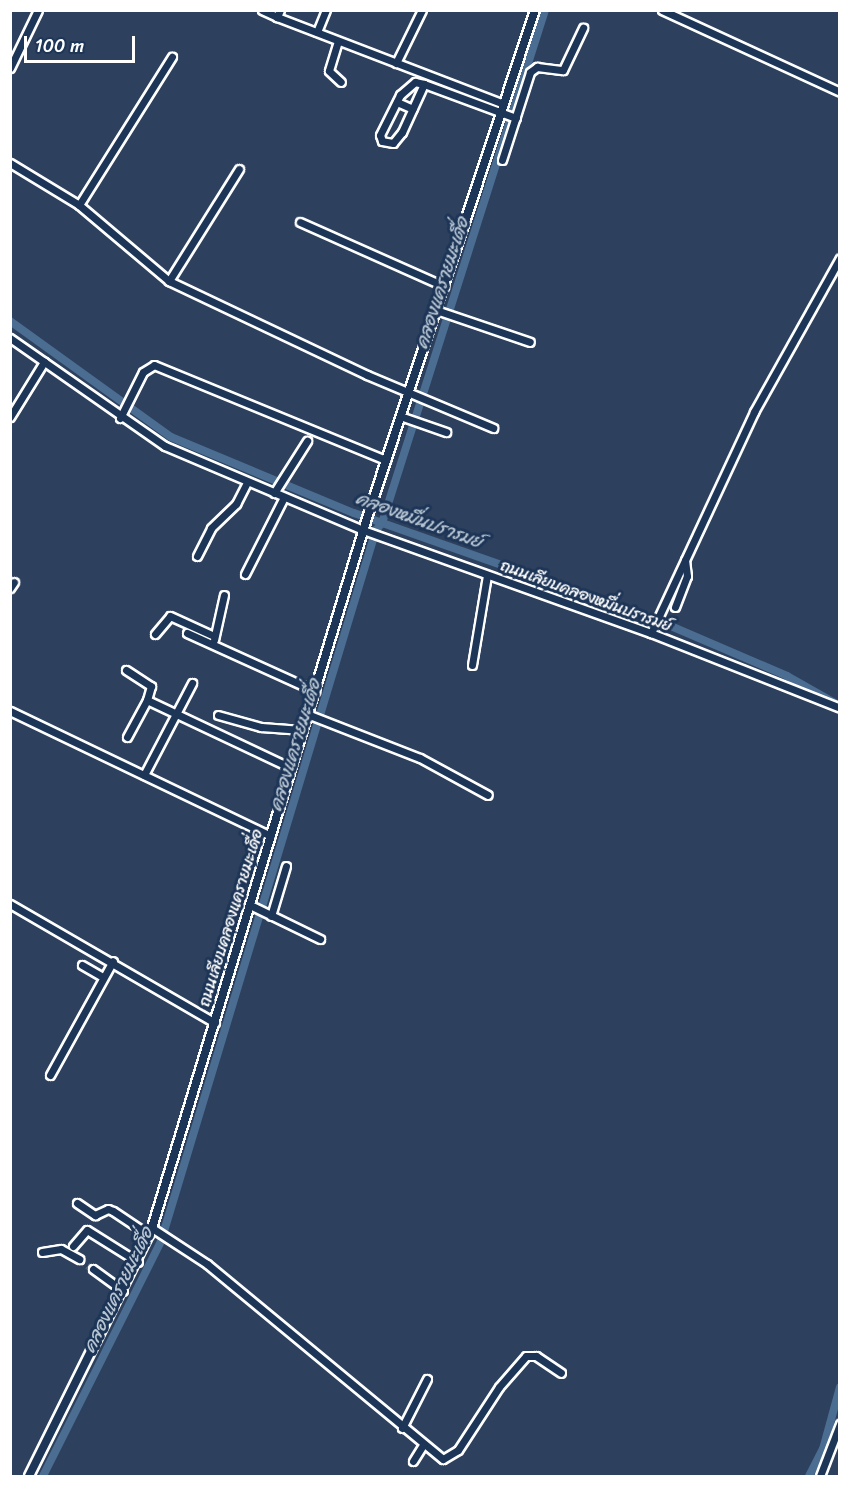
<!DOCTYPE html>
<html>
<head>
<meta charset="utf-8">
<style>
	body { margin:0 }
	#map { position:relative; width:850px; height:1487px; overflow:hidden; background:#2d405d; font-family:Sriracha,"Playpen Sans Thai",sans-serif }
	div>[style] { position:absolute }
	.canal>* { height:8px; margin:-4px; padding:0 4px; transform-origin:4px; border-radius:4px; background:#4a6d91 }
	.minor-tunnel>* { height:7px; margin-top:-3.5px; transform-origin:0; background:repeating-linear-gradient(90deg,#4c5d75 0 7px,transparent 0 10.5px) }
	.roads { filter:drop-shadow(2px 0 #fff) drop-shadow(-2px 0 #fff) drop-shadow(0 2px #fff) drop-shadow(0 -2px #fff) }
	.minor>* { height:7px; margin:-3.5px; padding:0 3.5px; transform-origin:3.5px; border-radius:3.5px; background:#1d3557 }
	.tertiary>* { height:8px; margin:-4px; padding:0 4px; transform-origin:4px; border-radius:4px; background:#1d3557 }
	span { translate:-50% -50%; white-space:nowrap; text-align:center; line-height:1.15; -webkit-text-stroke:6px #1d3557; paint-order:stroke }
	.street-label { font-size:16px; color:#fff }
	.water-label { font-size:18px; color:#b7c5d3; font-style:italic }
	.frame { position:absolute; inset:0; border:12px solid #fff; pointer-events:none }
	.scale { position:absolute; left:24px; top:36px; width:111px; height:27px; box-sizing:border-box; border:3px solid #fff; border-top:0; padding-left:8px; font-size:18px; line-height:21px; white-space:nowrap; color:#fff; -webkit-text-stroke:4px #1d3557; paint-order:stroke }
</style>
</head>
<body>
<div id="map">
	<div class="canal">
		<i style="left:10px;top:321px;width:198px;rotate:35.8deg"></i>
		<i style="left:171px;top:437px;width:198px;rotate:22.6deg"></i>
		<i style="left:354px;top:513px;width:316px;rotate:19.4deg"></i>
		<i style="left:652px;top:618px;width:147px;rotate:23.2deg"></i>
		<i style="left:787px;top:676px;width:61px;rotate:29.5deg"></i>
		<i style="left:43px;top:1476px;width:263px;rotate:-63.3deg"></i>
		<i style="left:161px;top:1241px;width:743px;rotate:-73.18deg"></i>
		<i style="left:376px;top:530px;width:9px;rotate:-49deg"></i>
		<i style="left:382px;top:523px;width:538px;rotate:-72.37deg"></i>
		<i style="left:809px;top:1476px;width:30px;rotate:-63deg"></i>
		<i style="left:823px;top:1449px;width:64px;rotate:-74.7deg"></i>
	</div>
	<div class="minor-tunnel">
		<i style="left:79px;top:1259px;width:17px;rotate:36deg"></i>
	</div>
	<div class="roads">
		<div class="minor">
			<i style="left:262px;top:10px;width:17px;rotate:25deg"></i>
			<i style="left:280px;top:10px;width:8px;rotate:113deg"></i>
			<i style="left:277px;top:17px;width:243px;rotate:21deg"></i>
			<i style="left:662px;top:10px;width:196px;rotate:24.7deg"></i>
			<i style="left:317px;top:32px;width:24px;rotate:-68deg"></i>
			<i style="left:338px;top:41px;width:31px;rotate:107deg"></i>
			<i style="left:329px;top:71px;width:16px;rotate:43deg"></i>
			<i style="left:396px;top:63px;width:59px;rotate:-63.9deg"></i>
			<i style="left:10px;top:68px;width:64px;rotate:-64.2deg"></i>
			<i style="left:424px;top:84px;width:53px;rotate:114.6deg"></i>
			<i style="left:402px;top:132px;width:14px;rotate:129deg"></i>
			<i style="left:393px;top:143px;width:11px;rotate:-170deg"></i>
			<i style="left:382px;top:141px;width:6px;rotate:-108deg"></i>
			<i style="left:380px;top:135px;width:45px;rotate:-63.4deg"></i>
			<i style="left:400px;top:95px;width:20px;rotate:-41deg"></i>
			<i style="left:415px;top:82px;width:9px;rotate:13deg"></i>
			<i style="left:424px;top:84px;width:98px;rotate:20.3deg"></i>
			<i style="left:397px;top:102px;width:17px;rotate:24deg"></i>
			<i style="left:502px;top:160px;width:92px;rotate:-72.3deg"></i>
			<i style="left:530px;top:72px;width:9px;rotate:-36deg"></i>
			<i style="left:537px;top:67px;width:26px;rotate:7deg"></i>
			<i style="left:563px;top:70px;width:47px;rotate:-64.5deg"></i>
			<i style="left:10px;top:163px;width:81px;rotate:31.3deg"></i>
			<i style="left:79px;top:205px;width:118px;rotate:40.2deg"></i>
			<i style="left:169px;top:281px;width:219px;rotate:25.4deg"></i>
			<i style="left:367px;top:375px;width:137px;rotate:22.8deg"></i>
			<i style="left:79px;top:205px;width:175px;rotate:-57.9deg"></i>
			<i style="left:300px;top:222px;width:158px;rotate:24deg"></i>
			<i style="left:169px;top:281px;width:132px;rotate:-58deg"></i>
			<i style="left:436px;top:310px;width:99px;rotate:18.8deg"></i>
			<i style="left:10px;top:338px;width:189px;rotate:34.9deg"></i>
			<i style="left:165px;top:446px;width:215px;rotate:23deg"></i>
			<i style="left:363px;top:530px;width:306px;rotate:19.7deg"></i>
			<i style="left:651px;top:633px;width:203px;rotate:21.6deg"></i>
			<i style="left:400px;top:416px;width:49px;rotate:19.2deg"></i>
			<i style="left:10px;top:417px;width:65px;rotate:-58.3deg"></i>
			<i style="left:120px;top:418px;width:51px;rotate:-63.4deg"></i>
			<i style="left:143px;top:372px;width:13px;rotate:-32deg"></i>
			<i style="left:154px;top:365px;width:251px;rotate:22.3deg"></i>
			<i style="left:274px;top:493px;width:62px;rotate:-57.6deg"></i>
			<i style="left:197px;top:556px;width:31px;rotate:-63deg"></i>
			<i style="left:211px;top:528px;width:35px;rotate:-44deg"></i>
			<i style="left:236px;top:504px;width:25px;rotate:-63deg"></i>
			<i style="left:245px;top:574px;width:86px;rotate:-63.1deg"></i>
			<i style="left:10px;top:588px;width:7px;rotate:-56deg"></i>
			<i style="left:675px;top:607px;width:33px;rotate:-69deg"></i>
			<i style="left:687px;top:576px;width:16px;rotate:-97deg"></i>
			<i style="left:187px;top:633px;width:141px;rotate:24.4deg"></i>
			<i style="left:651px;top:633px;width:244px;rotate:-65deg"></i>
			<i style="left:754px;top:412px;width:176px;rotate:-60.8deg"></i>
			<i style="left:155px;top:634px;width:23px;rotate:-50deg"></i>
			<i style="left:170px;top:616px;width:48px;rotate:24.4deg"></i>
			<i style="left:214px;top:640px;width:46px;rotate:-77.5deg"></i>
			<i style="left:472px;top:665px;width:91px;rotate:-80.5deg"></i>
			<i style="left:126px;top:670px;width:30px;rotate:33deg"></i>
			<i style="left:151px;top:686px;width:15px;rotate:106deg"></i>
			<i style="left:147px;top:700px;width:159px;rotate:25.3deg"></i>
			<i style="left:10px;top:711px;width:289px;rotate:25.6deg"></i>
			<i style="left:307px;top:714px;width:121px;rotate:21.3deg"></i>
			<i style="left:420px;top:758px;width:77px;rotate:28.6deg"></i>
			<i style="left:218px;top:715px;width:45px;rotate:15.6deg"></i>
			<i style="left:261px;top:727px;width:41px;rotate:4.2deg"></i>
			<i style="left:127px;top:737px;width:42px;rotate:-61.6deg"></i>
			<i style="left:144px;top:775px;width:104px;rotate:-62.4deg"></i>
			<i style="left:10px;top:904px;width:237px;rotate:30.1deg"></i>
			<i style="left:250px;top:905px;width:78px;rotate:25.9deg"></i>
			<i style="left:271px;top:916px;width:52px;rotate:-73.3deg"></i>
			<i style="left:82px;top:965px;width:24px;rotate:30deg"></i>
			<i style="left:50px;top:1075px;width:130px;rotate:-61.1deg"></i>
			<i style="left:77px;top:1203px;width:22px;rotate:34deg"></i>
			<i style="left:95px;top:1215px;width:14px;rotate:-25deg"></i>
			<i style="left:108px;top:1209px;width:5px;rotate:22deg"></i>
			<i style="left:113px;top:1211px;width:43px;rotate:33.7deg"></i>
			<i style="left:152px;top:1228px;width:66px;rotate:33.2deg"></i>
			<i style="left:207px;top:1264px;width:306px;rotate:39.6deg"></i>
			<i style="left:443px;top:1459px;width:17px;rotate:-31deg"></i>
			<i style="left:458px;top:1450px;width:75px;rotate:-56.9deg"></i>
			<i style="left:499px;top:1387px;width:41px;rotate:-48.9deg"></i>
			<i style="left:526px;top:1356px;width:10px"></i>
			<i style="left:536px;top:1356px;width:30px;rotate:34deg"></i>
			<i style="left:73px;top:1246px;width:21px;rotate:-49deg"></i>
			<i style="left:87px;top:1230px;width:60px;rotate:32.1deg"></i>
			<i style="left:42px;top:1252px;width:19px;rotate:-9deg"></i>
			<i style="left:61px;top:1249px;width:21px;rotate:29deg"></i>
			<i style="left:93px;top:1269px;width:37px;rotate:36deg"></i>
			<i style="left:402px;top:1428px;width:55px;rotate:-63deg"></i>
			<i style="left:413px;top:1461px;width:19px;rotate:-58deg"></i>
			<i style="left:820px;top:1476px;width:56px;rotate:-69deg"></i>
		</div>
		<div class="tertiary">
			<i style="left:29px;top:1476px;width:277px;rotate:-63.6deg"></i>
			<i style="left:152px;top:1228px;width:745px;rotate:-73.15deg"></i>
			<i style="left:368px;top:515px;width:532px;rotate:-71.7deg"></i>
		</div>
	</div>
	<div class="street-label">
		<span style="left:586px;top:596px;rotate:20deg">ถนนเลียบคลองหมื่นปรารมย์</span>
		<span style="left:231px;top:918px;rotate:-73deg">ถนนเลียบคลองแครายมะเดื่อ</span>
	</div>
	<div class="water-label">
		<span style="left:442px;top:283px;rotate:-72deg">คลองแครายมะเดื่อ</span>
		<span style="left:419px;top:520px;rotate:20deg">คลองหมื่นปรารมย์</span>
		<span style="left:295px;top:745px;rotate:-73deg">คลองแครายมะเดื่อ</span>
		<span style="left:118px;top:1290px;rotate:-64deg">คลองแครายมะเดื่อ</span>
	</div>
	<div class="frame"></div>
	<div class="scale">100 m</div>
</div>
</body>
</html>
